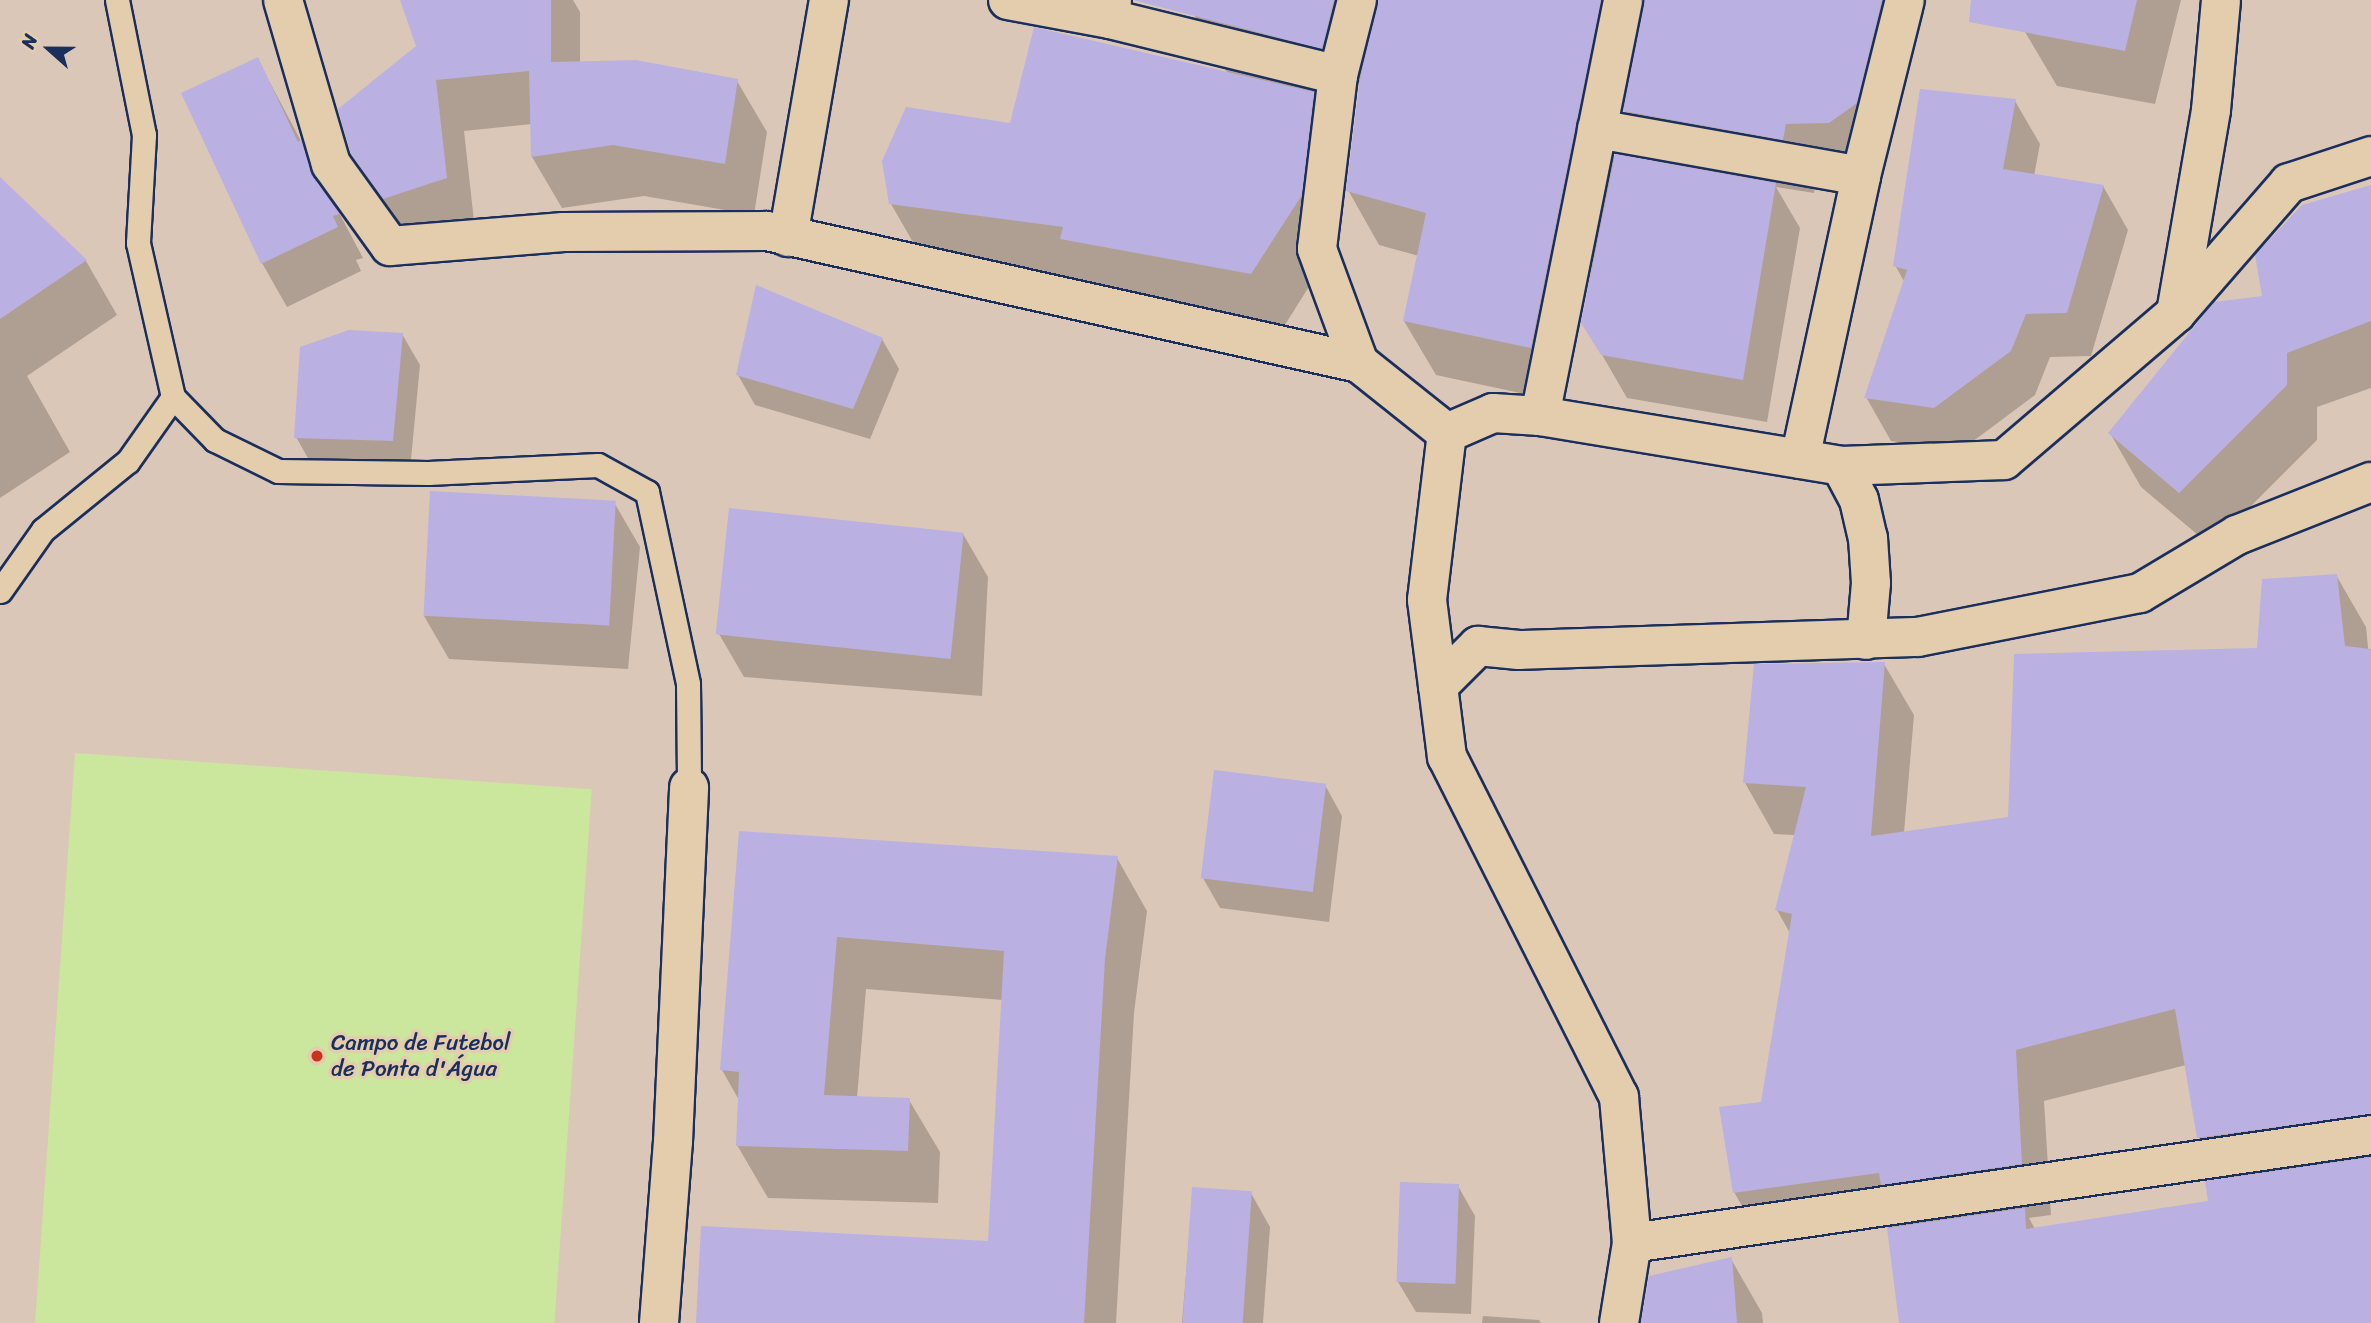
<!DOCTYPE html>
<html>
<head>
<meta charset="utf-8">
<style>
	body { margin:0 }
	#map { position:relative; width:2371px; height:1323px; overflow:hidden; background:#dbc7b7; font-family:Sriracha,sans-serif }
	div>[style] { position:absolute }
	.green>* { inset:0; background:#cbe79d; transform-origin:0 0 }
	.shadow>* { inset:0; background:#0003 }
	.building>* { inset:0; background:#bab0e1; transform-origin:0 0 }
	.roads { filter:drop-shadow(2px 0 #1b2f5e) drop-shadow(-2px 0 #1b2f5e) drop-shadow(0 2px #1b2f5e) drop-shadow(0 -2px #1b2f5e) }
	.service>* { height:23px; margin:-11.5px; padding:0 11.5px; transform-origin:11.5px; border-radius:11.5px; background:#e3cdac }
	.minor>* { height:38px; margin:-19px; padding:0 19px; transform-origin:19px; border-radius:19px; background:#e3cdac }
	.dots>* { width:19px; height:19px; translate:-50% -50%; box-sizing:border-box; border:4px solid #e3cdac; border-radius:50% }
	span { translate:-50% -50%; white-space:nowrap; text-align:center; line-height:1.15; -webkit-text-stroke:7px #e3cdac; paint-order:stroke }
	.poi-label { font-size:23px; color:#1b2f5e }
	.left { translate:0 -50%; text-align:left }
	.north { position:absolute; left:14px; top:14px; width:70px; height:70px; -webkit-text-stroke:5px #e3cdac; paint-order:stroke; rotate:291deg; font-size:19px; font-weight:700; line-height:28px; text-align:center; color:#1b2f5e }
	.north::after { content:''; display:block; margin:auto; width:24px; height:32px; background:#1b2f5e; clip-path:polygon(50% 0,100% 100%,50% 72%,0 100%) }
</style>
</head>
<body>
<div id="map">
	<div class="green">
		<i style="left:75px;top:753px;width:518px;height:571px;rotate:4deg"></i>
	</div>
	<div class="shadow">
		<i style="clip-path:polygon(402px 0,573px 0,580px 12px,580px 63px,737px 81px,767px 132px,754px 215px,644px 196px,562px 208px,532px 157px,532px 124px,464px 131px,475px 230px,414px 250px,353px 154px,418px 46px)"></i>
		<i style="clip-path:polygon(evenodd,1198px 0,1372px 0,1368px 16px,1374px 27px,1380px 0,1917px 0,1923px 9px,1887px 157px,1861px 176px,1816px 178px,1814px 193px,1776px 187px,1800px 228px,1767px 422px,1627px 398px,1583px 322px,1597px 235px,1562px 402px,1436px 375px,1404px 321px,1419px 256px,1379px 245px,1348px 190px,1361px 78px,1353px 102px,1312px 92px,1344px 147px,1332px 250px,1283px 328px,1093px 293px,1085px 280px,922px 258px,891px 204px,1011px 125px,1228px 74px,1195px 17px,1198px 0,1623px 108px,1655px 163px,1613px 156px,1623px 108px)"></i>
		<i style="clip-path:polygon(2033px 0,2181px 0,2155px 104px,2057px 86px,2025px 32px)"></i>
		<i style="clip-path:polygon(258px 60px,363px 258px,356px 260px,361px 271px,287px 307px,262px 263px)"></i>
		<i style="clip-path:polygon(2015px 101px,2040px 144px,2034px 176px,2103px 186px,2128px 230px,2091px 356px,2050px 357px,2035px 395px,1960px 451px,1891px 441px,1866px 397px,1905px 283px,1895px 265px)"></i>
		<i style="clip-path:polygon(0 179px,86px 261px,117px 315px,27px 376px,70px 452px,0 498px)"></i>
		<i style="clip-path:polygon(2371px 187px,2371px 388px,2317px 407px,2317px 440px,2211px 546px,2141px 487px,2110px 433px,2264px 298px)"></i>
		<i style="clip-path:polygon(402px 334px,420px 365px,410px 470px,313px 467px,296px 437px)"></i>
		<i style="clip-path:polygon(882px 339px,899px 369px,870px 439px,755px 405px,738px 375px)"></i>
		<i style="clip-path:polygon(615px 504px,640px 547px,628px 669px,449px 659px,424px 616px)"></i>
		<i style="clip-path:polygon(963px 534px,988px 577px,982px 696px,744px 677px,719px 634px)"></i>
		<i style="clip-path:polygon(evenodd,2336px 575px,2366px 627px,2371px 677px,2371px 1323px,1901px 1323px,1888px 1227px,1764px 1244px,1734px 1192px,1763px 1104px,1791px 935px,1777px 910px,1795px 835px,1774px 834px,1745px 783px,1884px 664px,1914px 715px,1904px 833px,2010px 819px,2259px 649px,2336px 575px,2186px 1065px,2199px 1138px,2224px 1181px,2210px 1202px,2035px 1229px,2029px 1218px,2051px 1215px,2044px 1101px,2186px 1065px)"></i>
		<i style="clip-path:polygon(1325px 785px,1342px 816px,1329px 922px,1220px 908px,1203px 878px)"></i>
		<i style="clip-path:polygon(740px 833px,1117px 858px,1147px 911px,1134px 1013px,1116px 1323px,697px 1323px,989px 1243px,1003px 1000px,866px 989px,857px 1098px,909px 1100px,940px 1152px,938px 1203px,768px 1198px,737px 1145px,739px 1100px,722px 1070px)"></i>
		<i style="clip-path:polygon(1458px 1186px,1475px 1216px,1471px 1314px,1416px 1312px,1398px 1282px)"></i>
		<i style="clip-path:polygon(1193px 1189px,1251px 1193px,1270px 1227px,1263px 1323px,1182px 1323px)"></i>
		<i style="clip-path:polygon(1731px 1259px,1762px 1313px,1763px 1323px,1643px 1323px)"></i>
		<i style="clip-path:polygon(1483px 1316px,1539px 1320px,1541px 1323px,1482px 1323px)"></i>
	</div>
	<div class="building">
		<i style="clip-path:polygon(400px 0,551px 0,551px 62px,636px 60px,738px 79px,725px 164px,613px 145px,531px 157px,529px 71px,436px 80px,447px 178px,383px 199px,351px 154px,338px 109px,416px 46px)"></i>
		<i style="clip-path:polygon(1133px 0,1334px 0,1322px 49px)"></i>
		<i style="clip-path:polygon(1378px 0,1601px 0,1531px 348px,1403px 321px,1426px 213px,1346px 191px,1360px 79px)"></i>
		<i style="clip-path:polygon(1644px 0,1882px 0,1857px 103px,1829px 123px,1786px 124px,1783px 140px,1623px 111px)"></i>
		<i style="clip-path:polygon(1971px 0,2137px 0,2125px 51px,1969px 22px)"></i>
		<i style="clip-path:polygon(1034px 27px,1314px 92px,1302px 195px,1251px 274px,1060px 239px,1063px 227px,889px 204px,882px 161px,906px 107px,1010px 123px)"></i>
		<i style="clip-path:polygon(258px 57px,298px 142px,301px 139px,313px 176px,340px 214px,333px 216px,338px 227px,261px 264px,181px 93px)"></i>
		<i style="clip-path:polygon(1920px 89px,2016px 99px,2003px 169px,2104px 185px,2067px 313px,2026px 314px,2011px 351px,1934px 408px,1864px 398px,1907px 270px,1893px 266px)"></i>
		<i style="clip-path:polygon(1615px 154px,1776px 183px,1743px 380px,1601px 355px,1581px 323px)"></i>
		<i style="clip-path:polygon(0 177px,87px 260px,0 319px)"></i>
		<i style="clip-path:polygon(2371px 185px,2371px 321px,2287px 353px,2287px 385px,2179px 493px,2108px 433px,2214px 302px,2262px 296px,2255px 255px,2302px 205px)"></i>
		<i style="clip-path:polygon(756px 285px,883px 338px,853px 409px,736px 375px)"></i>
		<i style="clip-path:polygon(349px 330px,403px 333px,393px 441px,294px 438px,300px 347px)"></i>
		<i style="left:430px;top:491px;width:186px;height:125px;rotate:3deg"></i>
		<i style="left:729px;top:508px;width:236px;height:127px;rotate:6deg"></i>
		<i style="clip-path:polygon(2337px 574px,2345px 646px,2371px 649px,2371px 1114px,2197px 1138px,2175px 1009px,2016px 1050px,2022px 1164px,1881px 1185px,1879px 1173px,1733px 1193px,1719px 1107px,1761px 1102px,1792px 914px,1775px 910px,1806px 787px,1743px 783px,1754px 664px,1885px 662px,1871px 836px,2008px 817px,2014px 654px,2257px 648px,2262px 579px)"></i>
		<i style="left:1214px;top:770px;width:113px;height:109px;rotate:7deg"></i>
		<i style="clip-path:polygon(739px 831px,1118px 856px,1105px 959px,1084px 1323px,696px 1323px,701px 1226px,988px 1241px,1004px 951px,837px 937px,824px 1095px,910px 1098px,908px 1151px,736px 1146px,739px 1072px,720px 1070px)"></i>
		<i style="clip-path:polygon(2371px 1157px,2371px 1323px,1899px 1323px,1887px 1228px,2025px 1208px,2026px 1229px,2208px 1201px,2205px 1181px)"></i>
		<i style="left:1400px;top:1182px;width:59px;height:100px;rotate:2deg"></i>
		<i style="left:1192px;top:1187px;width:60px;height:136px;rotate:4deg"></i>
		<i style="clip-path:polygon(1732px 1257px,1737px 1323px,1641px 1323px,1649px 1276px)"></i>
	</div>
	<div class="roads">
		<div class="service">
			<i style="left:117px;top:0;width:138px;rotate:78.7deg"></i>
			<i style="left:144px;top:135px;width:108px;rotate:93.2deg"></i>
			<i style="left:138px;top:243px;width:158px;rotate:77.2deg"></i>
			<i style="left:173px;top:397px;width:60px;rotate:45.7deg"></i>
			<i style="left:215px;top:440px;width:70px;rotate:26.2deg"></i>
			<i style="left:278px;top:471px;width:150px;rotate:0.8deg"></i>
			<i style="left:428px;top:473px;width:170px;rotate:-2.7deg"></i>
			<i style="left:598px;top:465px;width:56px;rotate:28.9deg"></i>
			<i style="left:647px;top:492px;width:196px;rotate:77.9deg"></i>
			<i style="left:688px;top:684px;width:103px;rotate:89.4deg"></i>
			<i style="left:0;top:591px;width:75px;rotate:-54.8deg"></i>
			<i style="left:43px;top:530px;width:109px;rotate:-39.1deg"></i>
			<i style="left:128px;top:461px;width:78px;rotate:-54.9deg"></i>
		</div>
		<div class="minor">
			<i style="left:283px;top:0;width:171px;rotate:73.7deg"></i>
			<i style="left:331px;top:164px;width:101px;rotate:54.3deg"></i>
			<i style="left:390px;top:246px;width:174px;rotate:-4.6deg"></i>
			<i style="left:563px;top:232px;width:204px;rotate:-0.3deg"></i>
			<i style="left:767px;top:231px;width:607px;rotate:12.57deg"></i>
			<i style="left:1008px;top:0;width:104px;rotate:10.6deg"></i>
			<i style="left:1112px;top:0;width:19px;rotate:96deg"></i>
			<i style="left:1110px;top:19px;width:235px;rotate:13.8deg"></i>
			<i style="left:1338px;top:75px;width:175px;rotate:96.9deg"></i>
			<i style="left:1317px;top:249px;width:121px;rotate:69.8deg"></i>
			<i style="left:1359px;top:363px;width:112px;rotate:38.5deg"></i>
			<i style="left:1338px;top:75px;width:77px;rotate:-75.8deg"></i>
			<i style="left:1597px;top:129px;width:268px;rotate:10.1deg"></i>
			<i style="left:788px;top:237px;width:241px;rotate:-80.2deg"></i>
			<i style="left:2176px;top:313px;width:206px;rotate:-80.2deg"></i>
			<i style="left:2211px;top:110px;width:110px;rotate:-84.8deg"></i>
			<i style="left:1540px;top:416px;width:424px;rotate:-78.7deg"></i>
			<i style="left:1800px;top:459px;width:289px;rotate:-77.8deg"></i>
			<i style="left:1861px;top:176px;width:181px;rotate:-76deg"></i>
			<i style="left:1841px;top:466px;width:38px;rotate:62deg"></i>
			<i style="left:1859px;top:500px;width:39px;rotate:77deg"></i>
			<i style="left:1868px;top:538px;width:45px;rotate:86.2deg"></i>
			<i style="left:1871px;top:583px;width:57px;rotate:95deg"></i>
			<i style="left:1438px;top:686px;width:87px;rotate:-97.3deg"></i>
			<i style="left:1427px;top:600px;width:168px;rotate:-83.2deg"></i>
			<i style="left:1447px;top:433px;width:50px;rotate:-23.5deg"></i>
			<i style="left:1493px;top:413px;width:47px;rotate:3.7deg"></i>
			<i style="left:1540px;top:416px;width:305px;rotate:9.4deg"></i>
			<i style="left:1841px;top:466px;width:163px;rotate:-2.1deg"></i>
			<i style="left:2004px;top:460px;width:226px;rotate:-40.5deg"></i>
			<i style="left:2176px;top:313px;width:172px;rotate:-49deg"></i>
			<i style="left:2289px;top:183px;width:86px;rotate:-18.2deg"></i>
			<i style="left:1632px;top:1243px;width:747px;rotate:-8.31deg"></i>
			<i style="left:659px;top:1323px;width:182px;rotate:-85.6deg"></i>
			<i style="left:673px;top:1142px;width:355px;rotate:-87.4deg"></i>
			<i style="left:1619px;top:1323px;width:81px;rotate:-80.8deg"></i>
			<i style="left:1632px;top:1243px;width:147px;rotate:-95.1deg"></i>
			<i style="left:1619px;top:1097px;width:381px;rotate:-116.8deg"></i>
			<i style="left:1447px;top:757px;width:72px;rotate:-97.2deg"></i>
			<i style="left:1438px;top:686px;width:57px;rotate:-45deg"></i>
			<i style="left:1478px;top:646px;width:41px;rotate:5.6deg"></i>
			<i style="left:1519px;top:650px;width:399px;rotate:-1.9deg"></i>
			<i style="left:1918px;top:637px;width:226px;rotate:-11.2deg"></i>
			<i style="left:2140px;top:593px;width:113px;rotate:-30.9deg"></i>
			<i style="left:2237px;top:535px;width:144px;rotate:-21.6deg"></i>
		</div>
	</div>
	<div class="dots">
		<i style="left:317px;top:1056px;background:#c8321e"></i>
	</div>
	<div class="poi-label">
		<span class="left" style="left:331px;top:1056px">Campo de Futebol<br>de Ponta d'Água</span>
	</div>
	<div class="north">N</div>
</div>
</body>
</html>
